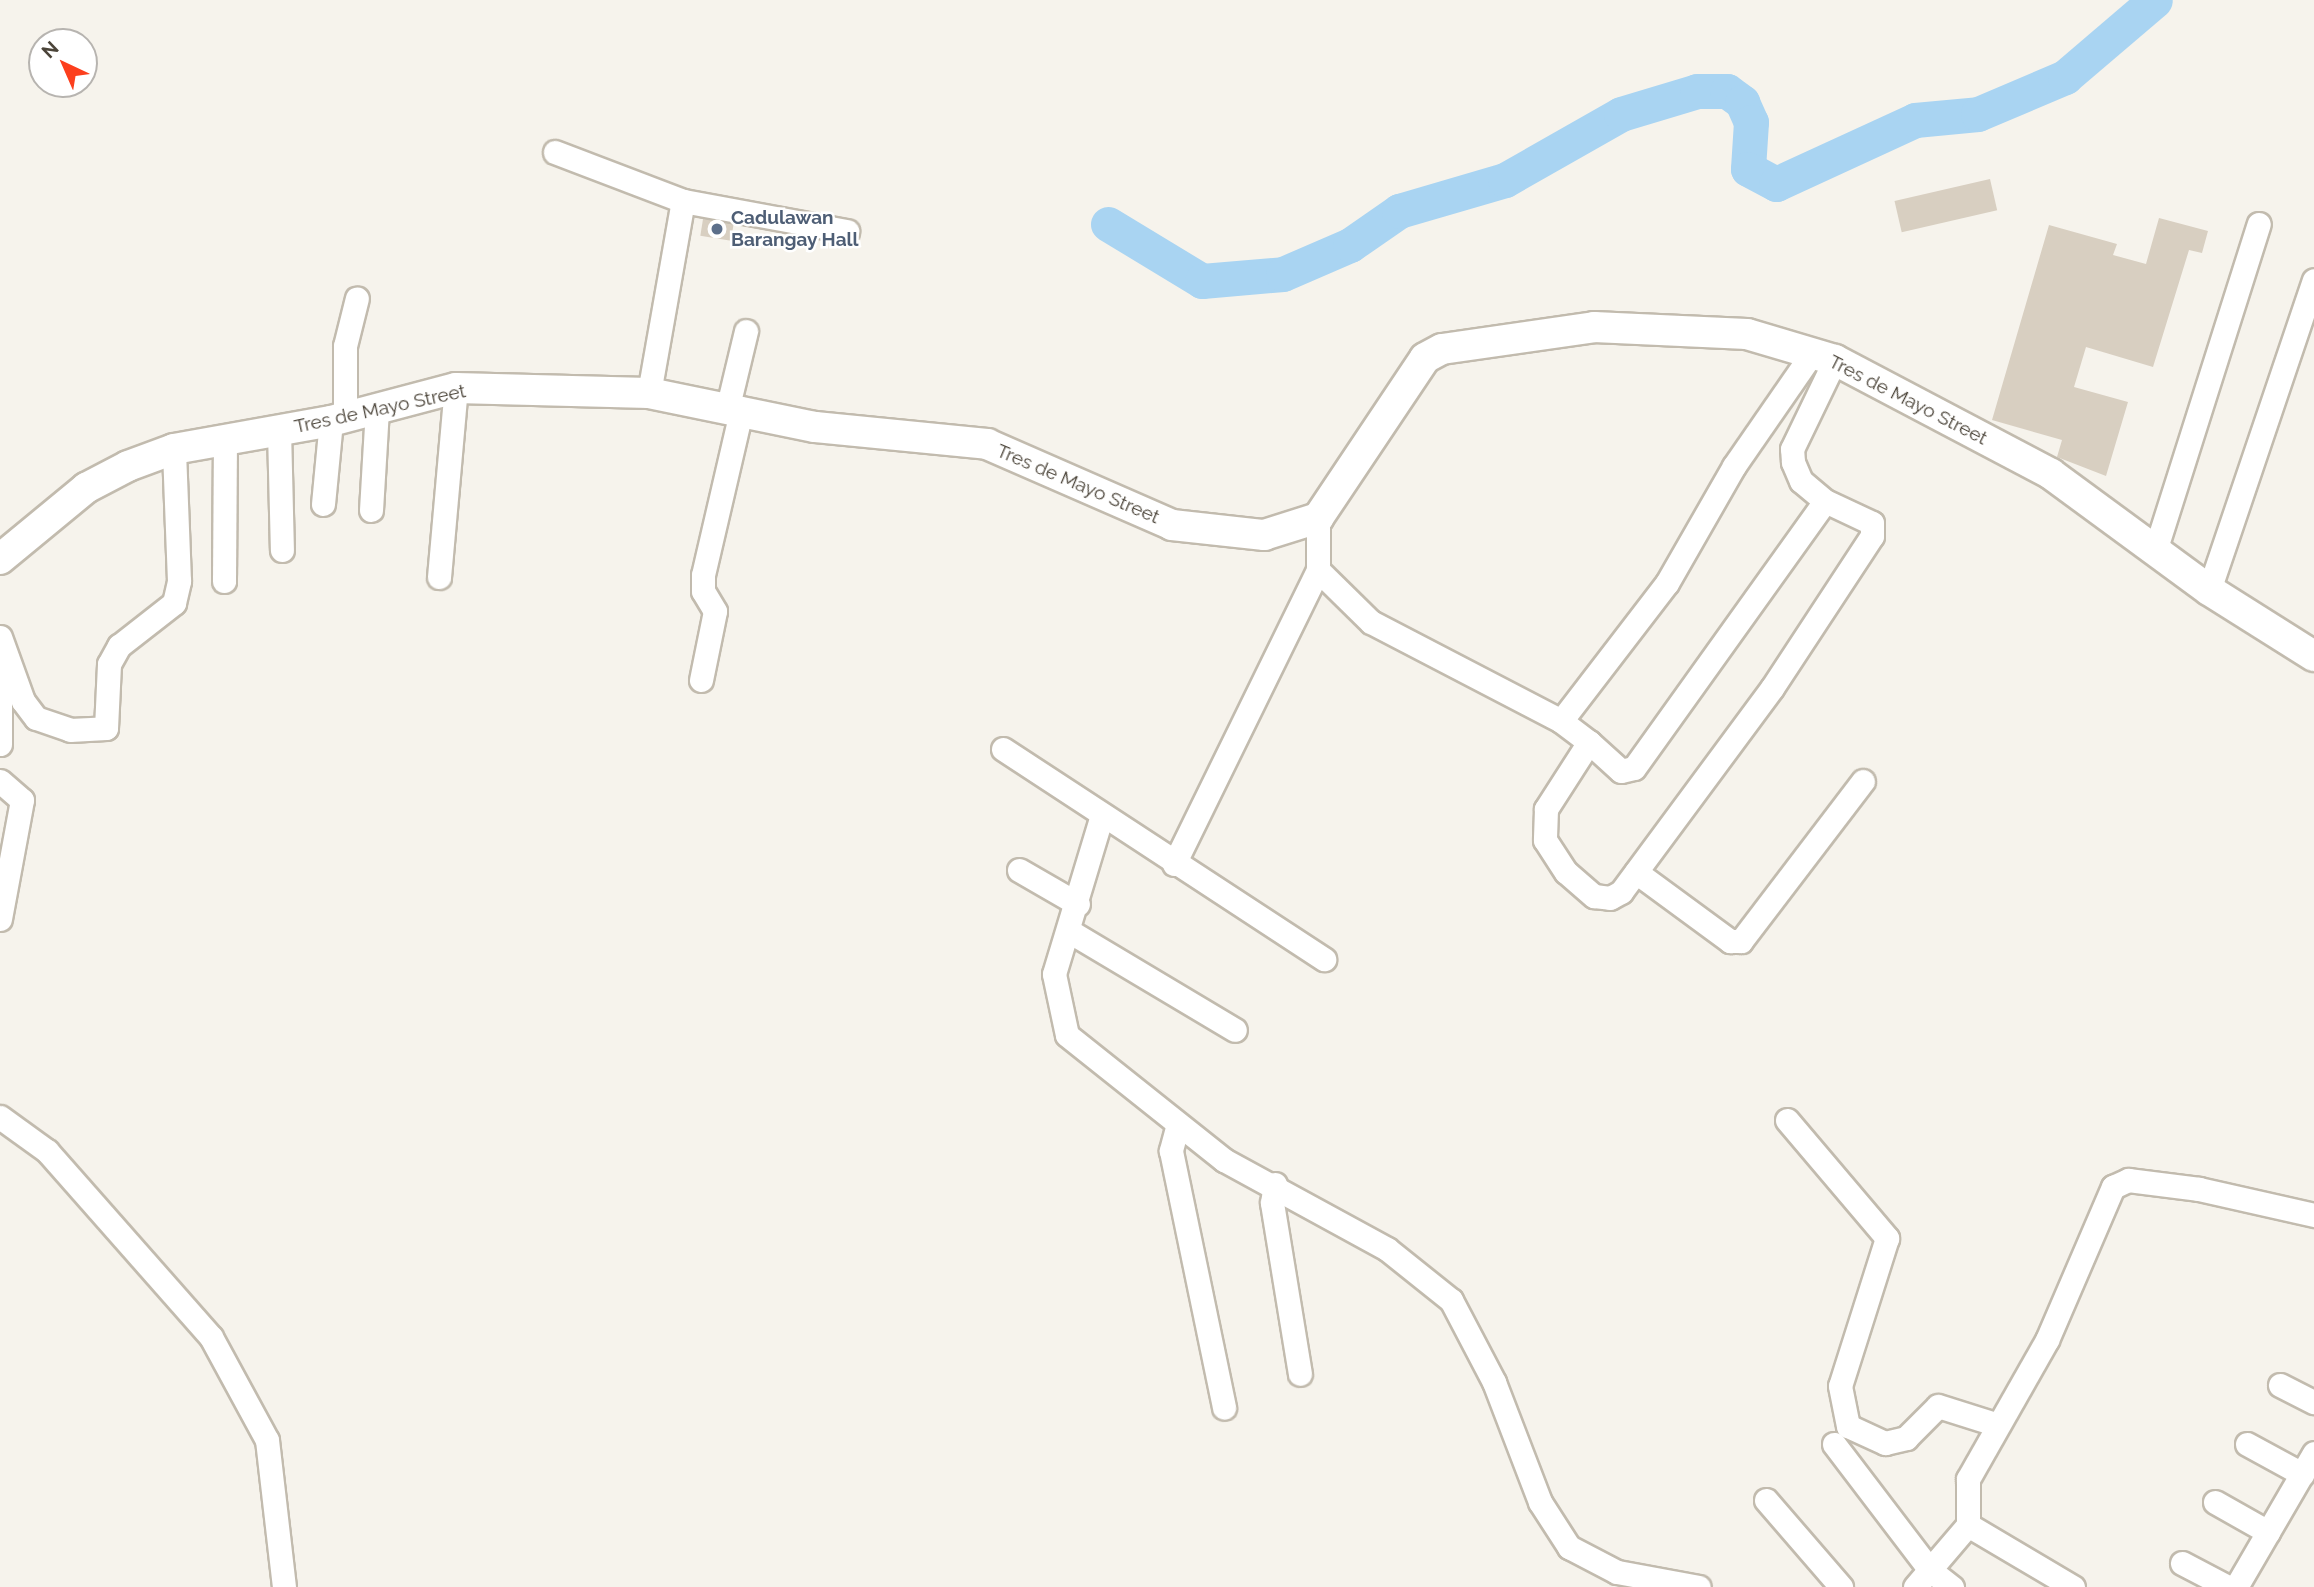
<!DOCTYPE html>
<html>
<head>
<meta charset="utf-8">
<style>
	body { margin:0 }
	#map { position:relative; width:2314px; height:1587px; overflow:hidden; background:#f6f3ec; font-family:Raleway,sans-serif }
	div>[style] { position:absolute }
	.river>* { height:35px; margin:-17.5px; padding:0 17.5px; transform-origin:17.5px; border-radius:17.5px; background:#a9d4f2 }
	.building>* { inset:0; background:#d8cfc1; transform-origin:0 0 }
	.roads { filter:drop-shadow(2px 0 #c2bbae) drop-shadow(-2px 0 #c2bbae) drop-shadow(0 2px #c2bbae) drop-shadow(0 -2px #c2bbae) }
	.minor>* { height:23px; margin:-11.5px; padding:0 11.5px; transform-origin:11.5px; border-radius:11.5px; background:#fff }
	.tertiary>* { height:30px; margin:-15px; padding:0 15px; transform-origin:15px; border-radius:15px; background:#fff }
	.dots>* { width:19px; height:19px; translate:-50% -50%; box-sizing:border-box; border:4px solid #fff; border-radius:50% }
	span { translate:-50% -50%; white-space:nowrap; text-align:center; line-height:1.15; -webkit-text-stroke:5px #fff; paint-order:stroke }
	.service-label { font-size:19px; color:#4e5e75; font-weight:700 }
	.left { translate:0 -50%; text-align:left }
	.street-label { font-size:19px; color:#4b4439 }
	.north { position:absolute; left:28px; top:28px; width:70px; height:70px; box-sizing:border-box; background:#fff; border:2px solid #b7b4b0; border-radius:50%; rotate:316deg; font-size:19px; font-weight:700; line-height:28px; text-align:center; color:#4b4439 }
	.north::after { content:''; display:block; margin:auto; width:24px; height:32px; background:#fc3f1d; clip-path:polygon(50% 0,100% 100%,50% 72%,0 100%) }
</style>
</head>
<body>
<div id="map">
	<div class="river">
		<i style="left:1108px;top:224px;width:110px;rotate:31.2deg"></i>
		<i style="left:1202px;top:281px;width:81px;rotate:-4.9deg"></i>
		<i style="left:1283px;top:274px;width:73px;rotate:-23.4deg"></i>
		<i style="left:1350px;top:245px;width:60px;rotate:-34.8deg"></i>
		<i style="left:1399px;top:211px;width:110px;rotate:-16.3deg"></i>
		<i style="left:1505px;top:180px;width:133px;rotate:-29.6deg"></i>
		<i style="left:1621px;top:114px;width:79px;rotate:-16.8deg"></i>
		<i style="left:1697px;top:91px;width:30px"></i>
		<i style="left:1727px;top:91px;width:19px;rotate:36deg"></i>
		<i style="left:1742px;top:102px;width:22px;rotate:66deg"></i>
		<i style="left:1751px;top:122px;width:47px;rotate:93.7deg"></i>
		<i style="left:1748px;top:169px;width:32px;rotate:28deg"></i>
		<i style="left:1776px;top:184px;width:153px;rotate:-24.7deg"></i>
		<i style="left:1915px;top:120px;width:63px;rotate:-5.4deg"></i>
		<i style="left:1978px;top:114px;width:95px;rotate:-23deg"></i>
		<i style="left:2065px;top:77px;width:118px;rotate:-40.5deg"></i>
	</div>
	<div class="building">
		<i style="left:1990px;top:179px;width:32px;height:98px;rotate:77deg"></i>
		<i style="clip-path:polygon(2159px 218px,2208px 231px,2202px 253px,2189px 250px,2153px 367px,2086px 347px,2074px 387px,2128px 402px,2106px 476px,2057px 457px,2062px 440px,1992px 420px,2049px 225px,2117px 244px,2113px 255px,2146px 264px)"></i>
		<i style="left:703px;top:219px;width:31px;height:17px;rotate:9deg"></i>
	</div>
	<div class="roads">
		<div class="minor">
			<i style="left:555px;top:152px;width:137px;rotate:20.9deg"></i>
			<i style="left:683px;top:201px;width:167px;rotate:10.4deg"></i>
			<i style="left:649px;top:393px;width:195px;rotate:-80deg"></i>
			<i style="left:728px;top:406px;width:77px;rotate:-76.5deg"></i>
			<i style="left:345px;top:418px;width:72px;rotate:-90deg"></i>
			<i style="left:345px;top:346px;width:49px;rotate:-76deg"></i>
			<i style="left:279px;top:430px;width:120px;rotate:88.6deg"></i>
			<i style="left:323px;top:504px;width:83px;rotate:-84.5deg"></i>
			<i style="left:371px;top:510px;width:101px;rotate:-86.6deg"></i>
			<i style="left:2155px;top:551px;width:343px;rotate:-72.4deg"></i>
			<i style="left:1318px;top:570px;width:74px;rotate:44.5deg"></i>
			<i style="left:1371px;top:622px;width:214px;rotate:27.5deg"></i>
			<i style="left:1561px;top:721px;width:35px;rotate:37deg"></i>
			<i style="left:1589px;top:742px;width:80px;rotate:122.7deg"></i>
			<i style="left:1546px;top:809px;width:31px;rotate:92deg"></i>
			<i style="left:1545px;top:840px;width:38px;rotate:57deg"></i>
			<i style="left:1566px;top:872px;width:37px;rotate:41deg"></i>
			<i style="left:1594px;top:896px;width:16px;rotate:7deg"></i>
			<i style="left:1610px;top:898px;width:13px;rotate:-29deg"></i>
			<i style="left:1621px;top:892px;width:254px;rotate:-53.5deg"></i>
			<i style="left:1772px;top:688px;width:182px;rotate:-56.7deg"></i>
			<i style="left:1872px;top:536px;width:13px;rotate:-90deg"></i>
			<i style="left:1872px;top:523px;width:52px;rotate:-154.9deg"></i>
			<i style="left:1825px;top:501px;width:31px;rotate:-140deg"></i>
			<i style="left:1801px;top:481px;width:21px;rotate:-113deg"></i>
			<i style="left:1793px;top:462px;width:13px;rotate:-94deg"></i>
			<i style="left:1792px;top:449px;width:99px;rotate:-64.2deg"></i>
			<i style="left:439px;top:577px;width:190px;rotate:-84.9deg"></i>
			<i style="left:224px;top:581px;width:141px;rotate:-89.6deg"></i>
			<i style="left:2209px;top:590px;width:327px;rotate:-71.3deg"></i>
			<i style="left:0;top:637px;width:68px;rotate:70.2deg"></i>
			<i style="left:23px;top:701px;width:21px;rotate:53deg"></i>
			<i style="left:36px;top:718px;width:36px;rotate:19deg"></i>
			<i style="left:70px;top:730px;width:36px;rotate:-3deg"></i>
			<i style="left:106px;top:728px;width:64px;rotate:-87.3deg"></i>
			<i style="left:109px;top:664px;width:21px;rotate:-61deg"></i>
			<i style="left:119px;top:646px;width:70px;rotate:-38deg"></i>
			<i style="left:174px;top:603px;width:23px;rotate:-77deg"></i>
			<i style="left:179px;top:581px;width:132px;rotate:-92.2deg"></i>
			<i style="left:0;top:665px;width:79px;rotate:90deg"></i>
			<i style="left:701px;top:680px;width:70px;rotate:-78.5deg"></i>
			<i style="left:715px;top:611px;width:23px;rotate:-121deg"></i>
			<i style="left:703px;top:591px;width:16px;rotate:-90deg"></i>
			<i style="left:703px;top:575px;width:171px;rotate:-76.9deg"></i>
			<i style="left:1561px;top:721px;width:174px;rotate:-52.5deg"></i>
			<i style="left:1667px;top:583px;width:135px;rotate:-60.2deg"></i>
			<i style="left:1734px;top:466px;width:139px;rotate:-55.3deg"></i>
			<i style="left:1589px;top:742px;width:43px;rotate:42.2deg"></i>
			<i style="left:1621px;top:771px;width:13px;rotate:-13deg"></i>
			<i style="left:1634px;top:768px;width:328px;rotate:-54.4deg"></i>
			<i style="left:1003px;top:749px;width:384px;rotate:33.2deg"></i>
			<i style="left:0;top:781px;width:29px;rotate:41deg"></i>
			<i style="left:22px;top:800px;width:121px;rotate:100.5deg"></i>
			<i style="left:1102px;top:815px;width:166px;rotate:106.8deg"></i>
			<i style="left:1054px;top:974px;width:62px;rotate:78deg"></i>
			<i style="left:1067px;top:1035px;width:201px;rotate:38.5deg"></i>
			<i style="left:1224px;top:1160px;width:186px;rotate:28.6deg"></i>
			<i style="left:1387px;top:1249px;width:82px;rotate:38.6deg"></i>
			<i style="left:1451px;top:1300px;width:93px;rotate:62.3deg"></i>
			<i style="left:1494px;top:1382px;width:129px;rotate:69deg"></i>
			<i style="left:1540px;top:1502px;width:54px;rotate:57.2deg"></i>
			<i style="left:1569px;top:1547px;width:54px;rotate:27.5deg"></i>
			<i style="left:1617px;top:1572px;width:83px;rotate:10.4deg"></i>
			<i style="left:1174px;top:864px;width:327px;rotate:-63.9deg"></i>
			<i style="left:1318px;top:570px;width:52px;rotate:-90deg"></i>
			<i style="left:1019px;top:870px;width:68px;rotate:30deg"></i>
			<i style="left:1636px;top:872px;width:117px;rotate:36.3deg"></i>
			<i style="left:1730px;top:941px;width:11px"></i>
			<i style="left:1741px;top:941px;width:201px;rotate:-52.7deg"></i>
			<i style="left:1069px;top:931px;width:193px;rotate:30.8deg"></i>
			<i style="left:0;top:1117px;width:58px;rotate:35.9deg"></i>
			<i style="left:47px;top:1151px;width:248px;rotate:48.6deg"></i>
			<i style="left:211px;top:1337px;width:117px;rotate:61.5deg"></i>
			<i style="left:267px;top:1440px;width:148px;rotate:83.4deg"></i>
			<i style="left:1787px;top:1120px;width:155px;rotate:49.7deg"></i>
			<i style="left:1887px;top:1238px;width:155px;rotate:107.6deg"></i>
			<i style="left:1840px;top:1386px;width:41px;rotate:78.7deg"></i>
			<i style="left:1848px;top:1426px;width:41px;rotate:24.7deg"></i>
			<i style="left:1885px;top:1443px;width:22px;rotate:-13deg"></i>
			<i style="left:1906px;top:1438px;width:45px;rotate:-45deg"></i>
			<i style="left:1938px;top:1406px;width:60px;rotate:17.5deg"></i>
			<i style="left:1178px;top:1124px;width:28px;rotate:105deg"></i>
			<i style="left:1171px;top:1151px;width:262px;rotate:78.3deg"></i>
			<i style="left:1275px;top:1184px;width:19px;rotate:99deg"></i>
			<i style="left:1272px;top:1203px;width:173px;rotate:80.7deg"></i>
			<i style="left:2280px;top:1385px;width:38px;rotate:27deg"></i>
			<i style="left:1834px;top:1444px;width:158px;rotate:52.7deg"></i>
			<i style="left:1930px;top:1570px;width:28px;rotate:38deg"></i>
			<i style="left:2247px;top:1444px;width:63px;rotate:28.6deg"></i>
			<i style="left:1766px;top:1500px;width:115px;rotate:49.2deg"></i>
			<i style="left:2215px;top:1502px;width:61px;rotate:29.5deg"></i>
			<i style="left:1968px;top:1525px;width:122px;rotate:30.6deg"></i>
			<i style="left:2182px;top:1563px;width:52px;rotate:27.6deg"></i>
			<i style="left:1915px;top:1587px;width:82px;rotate:-49.5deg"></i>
			<i style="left:1968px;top:1525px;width:46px;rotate:-90deg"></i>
			<i style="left:1968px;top:1479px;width:160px;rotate:-60.4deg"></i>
			<i style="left:2047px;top:1340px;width:167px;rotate:-66.7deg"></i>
			<i style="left:2113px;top:1187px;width:17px;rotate:-25deg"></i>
			<i style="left:2128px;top:1180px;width:72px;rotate:7.2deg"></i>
			<i style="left:2199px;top:1189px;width:118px;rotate:12.7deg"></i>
			<i style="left:2236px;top:1587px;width:155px;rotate:-59.8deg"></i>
		</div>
		<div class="tertiary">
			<i style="left:0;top:559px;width:112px;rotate:-39.5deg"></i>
			<i style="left:86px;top:488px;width:47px;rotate:-27.6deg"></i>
			<i style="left:128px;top:466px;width:49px;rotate:-20.3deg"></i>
			<i style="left:174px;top:449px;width:159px;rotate:-10.1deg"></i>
			<i style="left:331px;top:421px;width:129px;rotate:-14.8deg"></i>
			<i style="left:456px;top:388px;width:193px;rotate:1.5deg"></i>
			<i style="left:649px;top:393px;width:169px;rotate:11.6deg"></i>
			<i style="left:815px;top:427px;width:173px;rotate:5.6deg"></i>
			<i style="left:987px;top:444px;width:202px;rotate:23.6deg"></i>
			<i style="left:1172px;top:525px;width:93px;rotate:6.2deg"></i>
			<i style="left:1264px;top:535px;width:57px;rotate:-17.5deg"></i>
			<i style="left:1318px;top:518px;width:192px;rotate:-56.2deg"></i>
			<i style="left:1425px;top:358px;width:19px;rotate:-28deg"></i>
			<i style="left:1442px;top:349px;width:154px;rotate:-8.2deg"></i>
			<i style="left:1594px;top:327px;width:153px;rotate:2.6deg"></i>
			<i style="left:1747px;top:334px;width:92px;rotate:16.5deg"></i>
			<i style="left:1835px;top:360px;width:244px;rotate:27.8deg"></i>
			<i style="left:2051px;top:474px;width:196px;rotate:36.3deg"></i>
			<i style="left:2209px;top:590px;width:124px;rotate:32.2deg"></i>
		</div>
	</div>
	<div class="dots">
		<i style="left:717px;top:229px;background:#5c6f8a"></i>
	</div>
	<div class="service-label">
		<span class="left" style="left:731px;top:229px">Cadulawan<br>Barangay Hall</span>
	</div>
	<div class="street-label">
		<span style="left:1908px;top:400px;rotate:27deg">Tres de Mayo Street</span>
		<span style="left:380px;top:409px;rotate:-12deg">Tres de Mayo Street</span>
		<span style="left:1078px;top:484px;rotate:23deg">Tres de Mayo Street</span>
	</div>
	<div class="north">N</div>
</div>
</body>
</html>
